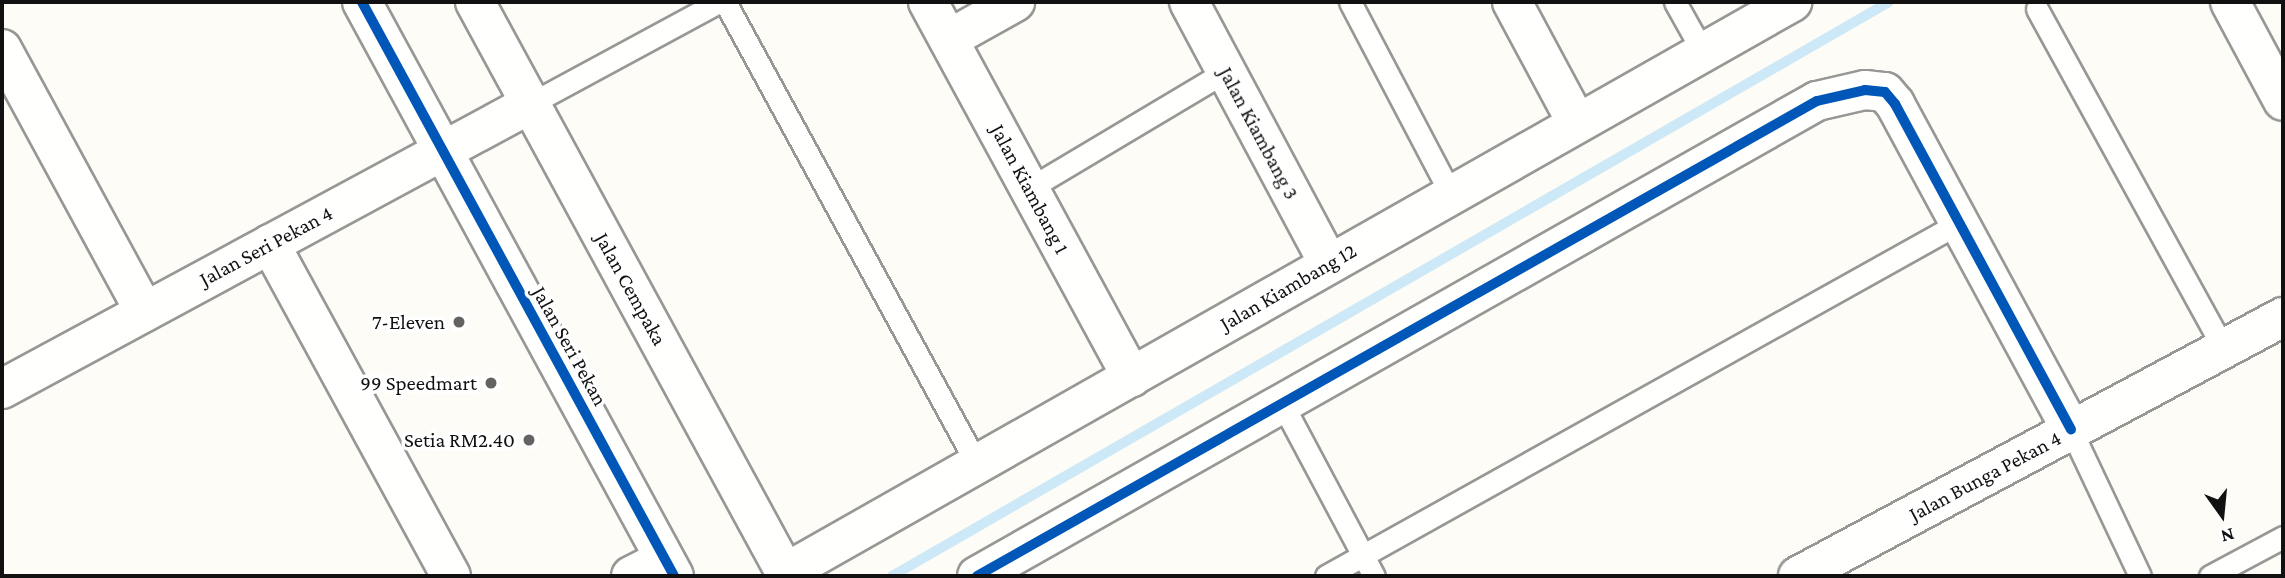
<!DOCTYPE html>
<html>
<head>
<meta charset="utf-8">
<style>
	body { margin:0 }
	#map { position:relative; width:2285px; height:578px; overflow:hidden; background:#fdfcf7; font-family:"Crimson Pro",serif }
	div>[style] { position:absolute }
	.stream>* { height:10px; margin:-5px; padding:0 5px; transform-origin:5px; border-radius:5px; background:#cde8f7 }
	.roads { filter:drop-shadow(2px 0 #979795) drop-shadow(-2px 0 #979795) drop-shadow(0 2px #979795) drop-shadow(0 -2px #979795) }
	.lane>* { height:21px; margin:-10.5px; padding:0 10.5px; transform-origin:10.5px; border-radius:10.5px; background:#fffffe }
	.street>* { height:38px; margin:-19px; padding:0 19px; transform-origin:19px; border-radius:19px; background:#fffffe }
	.cycleway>* { height:10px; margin:-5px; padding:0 5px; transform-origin:5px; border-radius:5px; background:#0057b8 }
	.dots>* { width:19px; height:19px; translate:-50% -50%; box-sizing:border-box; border:4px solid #fff; border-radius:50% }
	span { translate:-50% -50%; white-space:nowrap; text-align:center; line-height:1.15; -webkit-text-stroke:7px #fff; paint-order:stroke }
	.street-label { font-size:21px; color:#111 }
	.poi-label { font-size:21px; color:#111 }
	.right { translate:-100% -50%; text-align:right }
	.frame { position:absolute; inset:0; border:4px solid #111; pointer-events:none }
	.north { position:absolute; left:2187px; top:480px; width:70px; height:70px; -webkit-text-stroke:5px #fff; paint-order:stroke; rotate:165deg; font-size:19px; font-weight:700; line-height:28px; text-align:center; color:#111 }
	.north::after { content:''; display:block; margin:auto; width:24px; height:32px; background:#111; clip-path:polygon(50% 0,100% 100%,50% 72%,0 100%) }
</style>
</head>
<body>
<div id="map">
	<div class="stream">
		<i style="left:892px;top:576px;width:1150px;rotate:-29.93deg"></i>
	</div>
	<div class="roads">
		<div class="lane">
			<i style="left:725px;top:2px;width:526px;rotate:61.39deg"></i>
			<i style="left:1350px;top:2px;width:217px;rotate:62.3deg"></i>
			<i style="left:1675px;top:2px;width:57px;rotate:60.8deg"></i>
			<i style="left:2037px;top:9px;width:388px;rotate:61.2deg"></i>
			<i style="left:530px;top:104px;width:215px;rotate:-28.4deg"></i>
			<i style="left:1030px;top:188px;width:228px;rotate:-30.8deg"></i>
			<i style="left:1284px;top:407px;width:191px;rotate:62deg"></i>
			<i style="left:2071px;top:430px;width:161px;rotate:64.7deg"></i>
			<i style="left:1326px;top:576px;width:725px;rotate:-29.15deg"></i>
			<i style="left:2210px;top:576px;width:83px;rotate:-28.1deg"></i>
		</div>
		<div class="street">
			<i style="left:362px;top:2px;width:653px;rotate:61.47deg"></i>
			<i style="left:475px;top:2px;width:653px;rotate:61.47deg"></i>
			<i style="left:928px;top:2px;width:427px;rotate:61.5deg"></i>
			<i style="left:1189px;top:2px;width:297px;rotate:61.9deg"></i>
			<i style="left:1512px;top:2px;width:137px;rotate:61.8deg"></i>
			<i style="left:2230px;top:2px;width:112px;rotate:61.8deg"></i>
			<i style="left:949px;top:39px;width:76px;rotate:-29.3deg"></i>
			<i style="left:2px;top:49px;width:299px;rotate:61.5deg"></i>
			<i style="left:270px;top:244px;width:378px;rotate:61.4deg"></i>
			<i style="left:2px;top:389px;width:600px;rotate:-28.36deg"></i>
			<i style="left:785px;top:573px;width:1158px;rotate:-29.55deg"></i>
			<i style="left:631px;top:576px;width:37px;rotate:-27deg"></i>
			<i style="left:977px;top:576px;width:965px;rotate:-29.49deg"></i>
			<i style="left:1817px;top:101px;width:49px;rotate:-12.9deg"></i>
			<i style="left:1865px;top:90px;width:20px;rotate:6deg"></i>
			<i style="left:1885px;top:92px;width:16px;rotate:50deg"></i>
			<i style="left:1895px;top:104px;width:370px;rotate:61.6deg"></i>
			<i style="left:1798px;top:576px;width:550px;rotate:-28.1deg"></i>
		</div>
	</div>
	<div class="cycleway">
		<i style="left:362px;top:2px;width:653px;rotate:61.47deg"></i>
		<i style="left:977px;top:576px;width:965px;rotate:-29.49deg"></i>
		<i style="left:1817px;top:101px;width:49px;rotate:-12.9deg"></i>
		<i style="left:1865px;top:90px;width:20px;rotate:6deg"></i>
		<i style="left:1885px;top:92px;width:16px;rotate:50deg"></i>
		<i style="left:1895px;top:104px;width:370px;rotate:61.6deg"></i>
	</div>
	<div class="dots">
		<i style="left:459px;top:322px;background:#646362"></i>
		<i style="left:491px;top:383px;background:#646362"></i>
		<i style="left:529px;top:440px;background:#646362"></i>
	</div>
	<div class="street-label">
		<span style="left:1259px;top:133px;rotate:62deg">Jalan Kiambang 3</span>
		<span style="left:1030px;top:189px;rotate:62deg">Jalan Kiambang 1</span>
		<span style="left:266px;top:246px;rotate:-28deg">Jalan Seri Pekan 4</span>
		<span style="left:1288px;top:287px;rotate:-30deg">Jalan Kiambang 12</span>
		<span style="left:631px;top:289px;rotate:61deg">Jalan Cempaka</span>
		<span style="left:570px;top:346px;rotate:61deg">Jalan Seri Pekan</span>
		<span style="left:1985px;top:476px;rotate:-28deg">Jalan Bunga Pekan 4</span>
	</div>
	<div class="poi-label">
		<span class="right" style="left:445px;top:322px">7-Eleven</span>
		<span class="right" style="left:477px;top:383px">99 Speedmart</span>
		<span class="right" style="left:515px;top:440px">Setia RM2.40</span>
	</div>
	<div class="frame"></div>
	<div class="north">N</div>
</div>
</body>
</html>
